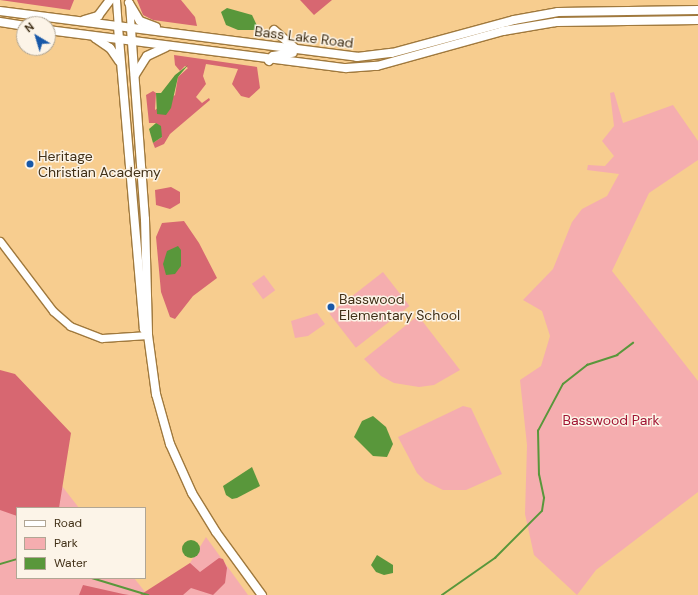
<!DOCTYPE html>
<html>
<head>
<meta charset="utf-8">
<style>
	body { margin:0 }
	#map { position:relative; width:698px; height:595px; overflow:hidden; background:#f7cd8f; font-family:"DM Sans",sans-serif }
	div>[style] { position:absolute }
	.green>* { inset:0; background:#f5adaf; transform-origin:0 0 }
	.forest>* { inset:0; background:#d76771 }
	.water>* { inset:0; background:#59973b }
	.round { border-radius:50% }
	.stream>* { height:1.5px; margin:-0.75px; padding:0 0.75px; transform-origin:0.75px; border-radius:0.75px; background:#59973b }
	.roads { filter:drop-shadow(1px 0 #a0793d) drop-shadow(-1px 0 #a0793d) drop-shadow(0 1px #a0793d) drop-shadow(0 -1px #a0793d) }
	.minor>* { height:7px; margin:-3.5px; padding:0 3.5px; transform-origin:3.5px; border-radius:3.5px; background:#fff }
	.major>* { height:8px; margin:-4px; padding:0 4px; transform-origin:4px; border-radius:4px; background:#fff }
	.dots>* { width:11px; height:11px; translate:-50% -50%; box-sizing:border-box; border:2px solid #fcf4e8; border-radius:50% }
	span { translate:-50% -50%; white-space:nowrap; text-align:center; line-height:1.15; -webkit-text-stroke:3px #fcf4e8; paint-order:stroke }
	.street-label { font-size:14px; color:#413017 }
	.poi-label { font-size:14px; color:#413017 }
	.left { translate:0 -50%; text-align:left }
	.park-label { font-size:14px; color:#a11534 }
	.legend { position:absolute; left:16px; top:507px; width:130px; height:72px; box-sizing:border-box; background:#fcf4e8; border:1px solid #b1a694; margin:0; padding:5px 7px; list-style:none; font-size:12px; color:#413017 }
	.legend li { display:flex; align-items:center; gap:8px; height:20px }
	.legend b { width:20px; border:1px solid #b1a694 }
	.north { position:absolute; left:16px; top:16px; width:40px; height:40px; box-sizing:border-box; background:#fcf4e8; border:1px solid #b1a694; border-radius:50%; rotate:322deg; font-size:11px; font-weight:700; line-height:16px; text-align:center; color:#413017 }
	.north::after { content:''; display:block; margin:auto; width:14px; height:18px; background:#1858a8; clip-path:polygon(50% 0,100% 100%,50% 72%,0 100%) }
</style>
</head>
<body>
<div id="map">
	<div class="green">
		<i style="clip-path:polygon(614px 92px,623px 123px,673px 105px,698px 141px,698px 160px,649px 193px,612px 271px,698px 381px,698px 492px,596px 570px,577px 595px,534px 555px,525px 514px,527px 445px,520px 380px,541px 366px,550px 336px,542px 311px,523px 300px,553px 269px,572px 222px,582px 209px,607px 196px,619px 174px,587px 170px,588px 165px,605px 166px,614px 156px,602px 141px,614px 126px,610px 93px)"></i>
		<i style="left:383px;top:272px;width:43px;height:68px;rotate:52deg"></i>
		<i style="left:264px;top:275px;width:19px;height:15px;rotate:54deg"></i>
		<i style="clip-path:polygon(317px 313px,325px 324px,308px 336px,295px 338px,291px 321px)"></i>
		<i style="clip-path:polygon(415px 318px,420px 318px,460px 370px,434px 385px,419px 387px,394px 383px,381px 376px,364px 359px)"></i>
		<i style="clip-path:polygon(0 406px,79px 508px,17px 508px,17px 578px,134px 578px,146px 593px,190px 563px,206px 537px,248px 595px,0 595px)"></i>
		<i style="clip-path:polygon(463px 406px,471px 408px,502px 474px,466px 490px,443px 490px,425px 481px,417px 473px,398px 437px)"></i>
	</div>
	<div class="forest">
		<i style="clip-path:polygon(0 0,74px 0,70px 10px)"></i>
		<i style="clip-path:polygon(137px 0,181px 0,195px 17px,197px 26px,153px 20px,143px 15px)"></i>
		<i style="clip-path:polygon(300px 0,332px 0,314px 15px)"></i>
		<i style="clip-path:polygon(174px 55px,257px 67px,260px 88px,249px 98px,241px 96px,232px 84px,238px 69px,206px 64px,203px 76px,206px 84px,196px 97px,202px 103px,209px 98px,210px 100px,170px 134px,164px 144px,155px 148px,153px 143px,162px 137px,156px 123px,149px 123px,146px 95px,153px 91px,156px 93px,155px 110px,175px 95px,178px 77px,188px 68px,185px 66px,180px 71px,175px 65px)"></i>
		<i style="clip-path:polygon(171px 187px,180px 192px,180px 203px,170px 209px,156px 205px,155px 190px)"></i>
		<i style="clip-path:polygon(184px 221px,199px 243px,217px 278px,193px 296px,175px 319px,170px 317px,161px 292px,156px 237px,162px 223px)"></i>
		<i style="clip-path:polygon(0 370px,15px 374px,71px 433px,59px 508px,17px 508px,17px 516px,0 510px)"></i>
		<i style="clip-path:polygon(219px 558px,223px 559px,227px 568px,225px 583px,213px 595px,191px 588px,183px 595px,140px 595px,190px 563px,200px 572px)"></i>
		<i style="clip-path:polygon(83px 585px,123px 594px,129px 595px,79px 595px)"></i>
	</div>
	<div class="water">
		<i style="clip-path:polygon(227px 8px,252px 15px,259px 30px,238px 30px,226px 25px,221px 12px)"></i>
		<i style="clip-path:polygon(188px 65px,178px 77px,171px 108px,166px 115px,157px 114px,156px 93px,161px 93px,175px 75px)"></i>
		<i style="clip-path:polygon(156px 123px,161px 126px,162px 137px,153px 143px,149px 129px)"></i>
		<i style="clip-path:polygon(178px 246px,181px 250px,181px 266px,175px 274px,166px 275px,163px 264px,167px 251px)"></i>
		<i style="clip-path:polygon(373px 416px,386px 427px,393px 444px,387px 457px,373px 456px,354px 437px,362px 421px)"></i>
		<i style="clip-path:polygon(252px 467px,260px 486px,237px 498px,232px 499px,226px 495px,223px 486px)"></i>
		<i class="round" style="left:182px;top:540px;width:18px;height:18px"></i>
		<i style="clip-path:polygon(377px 555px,393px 565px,393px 573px,384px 575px,376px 572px,371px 565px)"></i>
	</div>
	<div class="stream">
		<i style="left:0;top:564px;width:18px;rotate:-16deg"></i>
		<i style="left:92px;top:578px;width:59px;rotate:16.9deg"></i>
		<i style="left:442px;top:595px;width:65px;rotate:-34.9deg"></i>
		<i style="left:495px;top:558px;width:66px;rotate:-45deg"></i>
		<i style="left:542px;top:511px;width:13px;rotate:-81deg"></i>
		<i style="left:544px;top:498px;width:24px;rotate:-102deg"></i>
		<i style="left:539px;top:475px;width:44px;rotate:-91.3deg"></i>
		<i style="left:538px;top:431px;width:53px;rotate:-62deg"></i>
		<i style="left:563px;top:384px;width:31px;rotate:-38deg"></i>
		<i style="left:587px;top:365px;width:32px;rotate:-18deg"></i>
		<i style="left:617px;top:355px;width:20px;rotate:-37deg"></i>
	</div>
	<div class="roads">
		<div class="minor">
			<i style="left:116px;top:0;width:27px;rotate:86deg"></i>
			<i style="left:129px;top:3px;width:26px;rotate:86deg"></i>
			<i style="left:0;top:241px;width:88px;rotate:52.9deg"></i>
			<i style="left:53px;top:311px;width:23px;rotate:41deg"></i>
			<i style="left:70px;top:326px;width:34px;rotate:21deg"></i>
			<i style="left:102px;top:338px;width:46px;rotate:-3.7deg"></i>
		</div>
		<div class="major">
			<i style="left:129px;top:3px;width:21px;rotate:59deg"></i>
			<i style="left:140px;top:21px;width:17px;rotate:21deg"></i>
			<i style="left:0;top:11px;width:360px;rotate:7.3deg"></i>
			<i style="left:357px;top:57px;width:35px;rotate:-7deg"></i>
			<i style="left:392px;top:53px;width:126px;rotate:-15.1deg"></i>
			<i style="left:514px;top:20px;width:45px;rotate:-10.3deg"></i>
			<i style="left:558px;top:12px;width:140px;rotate:-0.8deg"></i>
			<i style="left:84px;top:20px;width:15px;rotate:-16deg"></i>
			<i style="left:98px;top:16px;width:20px;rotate:-53deg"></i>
			<i style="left:0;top:22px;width:24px;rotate:9deg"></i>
			<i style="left:118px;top:27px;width:303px;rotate:85.1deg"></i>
			<i style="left:144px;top:329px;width:7px;rotate:56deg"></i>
			<i style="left:131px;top:29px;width:191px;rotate:85.8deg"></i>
			<i style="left:145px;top:219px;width:116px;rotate:88.5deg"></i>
			<i style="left:148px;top:335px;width:60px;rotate:82.3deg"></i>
			<i style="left:156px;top:394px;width:52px;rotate:74.4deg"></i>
			<i style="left:170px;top:444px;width:54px;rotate:65.8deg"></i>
			<i style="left:192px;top:493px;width:46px;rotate:58.4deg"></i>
			<i style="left:216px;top:532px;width:78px;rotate:53.9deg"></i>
			<i style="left:48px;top:30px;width:300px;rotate:7.3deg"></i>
			<i style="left:346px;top:68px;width:31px;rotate:-4deg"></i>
			<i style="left:377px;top:66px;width:131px;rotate:-15.5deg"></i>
			<i style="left:503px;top:31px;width:55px;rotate:-9.5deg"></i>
			<i style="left:557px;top:22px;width:141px;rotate:-0.8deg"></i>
			<i style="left:274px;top:30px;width:29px;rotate:41deg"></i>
			<i style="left:95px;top:38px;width:18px;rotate:34deg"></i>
			<i style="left:110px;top:48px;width:16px;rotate:55deg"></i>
			<i style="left:269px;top:61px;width:6px;rotate:-51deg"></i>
			<i style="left:273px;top:56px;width:20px;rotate:-9deg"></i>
			<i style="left:135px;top:75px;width:22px;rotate:-58deg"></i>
			<i style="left:147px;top:56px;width:21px;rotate:-25deg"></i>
		</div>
	</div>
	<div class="dots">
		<i style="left:30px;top:164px;background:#1858a8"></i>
		<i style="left:331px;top:307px;background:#1858a8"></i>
	</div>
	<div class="street-label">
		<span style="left:304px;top:37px;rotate:7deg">Bass Lake Road</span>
	</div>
	<div class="poi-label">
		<span class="left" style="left:38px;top:164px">Heritage<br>Christian Academy</span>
		<span class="left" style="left:339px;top:307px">Basswood<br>Elementary School</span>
	</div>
	<div class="park-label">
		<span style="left:611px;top:420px">Basswood Park</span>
	</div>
	<ul class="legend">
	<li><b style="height:5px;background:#fff"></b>Road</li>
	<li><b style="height:11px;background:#f5adaf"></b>Park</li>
	<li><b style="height:11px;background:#59973b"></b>Water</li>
	</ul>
	<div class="north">N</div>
</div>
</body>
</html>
